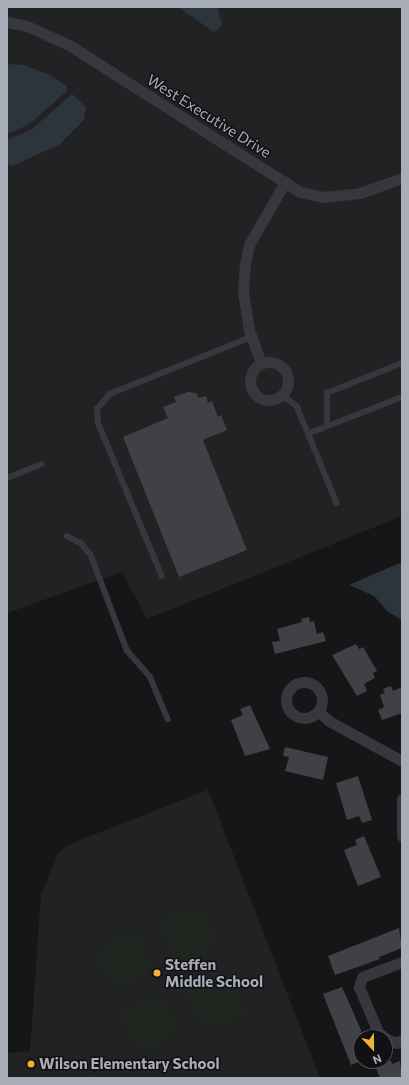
<!DOCTYPE html>
<html>
<head>
<meta charset="utf-8">
<style>
	body { margin:0 }
	#map { position:relative; width:409px; height:1085px; overflow:hidden; background:#161618; font-family:Commissioner,sans-serif }
	div>[style] { position:absolute }
	.built>* { inset:0; background:#222225 }
	.green>* { inset:0; background:#1e261f }
	.water>* { inset:0; background:#2c353c }
	.building>* { inset:0; background:#404145 }
	.service>* { height:5.5px; margin:-2.75px; padding:0 2.75px; transform-origin:2.75px; border-radius:2.75px; background:#37383d }
	.minor>* { height:11px; margin:-5.5px; padding:0 5.5px; transform-origin:5.5px; border-radius:5.5px; background:#37383d }
	.minor>.ring { margin:-5.5px; padding:0; box-sizing:content-box; background:none; border:11px solid #37383d; border-radius:50% }
	.dots>* { width:11px; height:11px; translate:-50% -50%; box-sizing:border-box; border:2px solid #111113; border-radius:50% }
	span { translate:-50% -50%; white-space:nowrap; text-align:center; line-height:1.15; -webkit-text-stroke:3px #111113; paint-order:stroke }
	.street-label { font-size:15px; color:#a8adb8 }
	.poi-label { font-size:15px; color:#a8adb8; font-weight:700 }
	.left { translate:0 -50%; text-align:left }
	.frame { position:absolute; inset:0; border:8px solid #a8adb8; pointer-events:none }
	.north { position:absolute; left:353px; top:1029px; width:40px; height:40px; box-sizing:border-box; background:#111113; border:1px solid #4d4f55; border-radius:50%; rotate:158deg; font-size:11px; font-weight:700; line-height:16px; text-align:center; color:#a8adb8 }
	.north::after { content:''; display:block; margin:auto; width:14px; height:18px; background:#f2b134; clip-path:polygon(50% 0,100% 100%,50% 72%,0 100%) }
</style>
</head>
<body>
<div id="map">
	<div class="built">
		<i style="clip-path:polygon(7px 7px,402px 7px,402px 516px,147px 619px,122px 572px,7px 613px)"></i>
		<i style="clip-path:polygon(208px 790px,320px 1078px,7px 1078px,7px 1053px,30px 1051px,41px 895px,59px 852px,72px 843px)"></i>
	</div>
	<div class="green">
		<i style="clip-path:polygon(204px 906px,214px 935px,210px 951px,183px 962px,172px 958px,159px 920px)"></i>
		<i style="clip-path:polygon(136px 931px,151px 965px,147px 976px,118px 987px,98px 969px,98px 951px,114px 938px)"></i>
		<i style="clip-path:polygon(217px 972px,233px 975px,246px 1013px,226px 1024px,196px 1020px,185px 990px,188px 982px)"></i>
		<i style="clip-path:polygon(154px 996px,165px 998px,178px 1029px,160px 1048px,135px 1048px,120px 1013px)"></i>
	</div>
	<div class="water">
		<i style="clip-path:polygon(178px 7px,218px 7px,222px 25px,214px 32px)"></i>
		<i style="clip-path:polygon(7px 64px,23px 65px,48px 74px,67px 86px,67px 91px,28px 125px,7px 134px)"></i>
		<i style="clip-path:polygon(72px 94px,86px 107px,84px 120px,60px 144px,13px 166px,7px 164px,7px 140px,32px 129px)"></i>
		<i style="clip-path:polygon(402px 562px,402px 620px,388px 612px,374px 596px,349px 585px)"></i>
	</div>
	<div class="building">
		<i style="clip-path:polygon(188px 392px,196px 393px,199px 398px,206px 396px,208px 403px,212px 401px,218px 417px,221px 415px,227px 430px,203px 440px,247px 550px,179px 577px,123px 437px,168px 418px,163px 407px,176px 402px,174px 397px)"></i>
		<i style="clip-path:polygon(309px 617px,310px 622px,314px 621px,317px 634px,323px 632px,326px 641px,275px 654px,272px 642px,280px 641px,277px 629px,302px 622px,301px 619px)"></i>
		<i style="clip-path:polygon(356px 644px,359px 649px,363px 647px,377px 671px,373px 673px,375px 678px,364px 684px,367px 691px,357px 696px,332px 655px)"></i>
		<i style="clip-path:polygon(391px 686px,393px 691px,402px 687px,402px 713px,382px 720px,378px 710px,384px 707px,380px 695px,385px 693px,383px 689px)"></i>
		<i style="clip-path:polygon(250px 705px,270px 749px,245px 756px,231px 720px,243px 715px,240px 709px)"></i>
		<i style="clip-path:polygon(285px 747px,328px 757px,323px 780px,285px 771px,289px 757px,283px 756px)"></i>
		<i style="clip-path:polygon(358px 776px,372px 820px,362px 823px,359px 816px,347px 820px,336px 783px)"></i>
		<i style="clip-path:polygon(364px 836px,381px 877px,358px 886px,344px 850px,357px 845px,355px 840px)"></i>
		<i style="clip-path:polygon(399px 928px,402px 948px,379px 957px,380px 959px,335px 975px,328px 956px)"></i>
		<i style="clip-path:polygon(342px 987px,361px 1030px,361px 1061px,351px 1065px,323px 994px)"></i>
		<i style="clip-path:polygon(373px 1061px,391px 1061px,392px 1064px,400px 1061px,402px 1078px,380px 1078px)"></i>
	</div>
	<div class="service">
		<i style="left:282px;top:395px;width:19px;rotate:36deg"></i>
		<i style="left:297px;top:406px;width:105px;rotate:67.6deg"></i>
		<i style="left:327px;top:426px;width:33px;rotate:-90deg"></i>
		<i style="left:327px;top:393px;width:81px;rotate:-21.8deg"></i>
		<i style="left:310px;top:433px;width:99px;rotate:-21.4deg"></i>
		<i style="left:7px;top:478px;width:37px;rotate:-22deg"></i>
		<i style="left:67px;top:536px;width:16px;rotate:27deg"></i>
		<i style="left:81px;top:543px;width:16px;rotate:50deg"></i>
		<i style="left:91px;top:555px;width:102px;rotate:69.2deg"></i>
		<i style="left:127px;top:650px;width:35px;rotate:49deg"></i>
		<i style="left:150px;top:676px;width:47px;rotate:67.3deg"></i>
		<i style="left:162px;top:577px;width:167px;rotate:-112.6deg"></i>
		<i style="left:98px;top:423px;width:14px;rotate:-94deg"></i>
		<i style="left:97px;top:409px;width:20px;rotate:-49deg"></i>
		<i style="left:110px;top:394px;width:152px;rotate:-22deg"></i>
	</div>
	<div class="minor">
		<i style="left:7px;top:22px;width:20px;rotate:11deg"></i>
		<i style="left:27px;top:26px;width:46px;rotate:24.3deg"></i>
		<i style="left:69px;top:45px;width:274px;rotate:32.5deg"></i>
		<i style="left:300px;top:192px;width:24px;rotate:12deg"></i>
		<i style="left:323px;top:197px;width:37px;rotate:-6deg"></i>
		<i style="left:360px;top:193px;width:45px;rotate:-19.7deg"></i>
		<i class="ring" style="left:250px;top:362px;width:27px;height:27px"></i>
		<i style="left:261px;top:363px;width:35px;rotate:-110deg"></i>
		<i style="left:249px;top:330px;width:39px;rotate:-99deg"></i>
		<i style="left:243px;top:291px;width:26px;rotate:-86deg"></i>
		<i style="left:245px;top:265px;width:20px;rotate:-79deg"></i>
		<i style="left:249px;top:245px;width:73px;rotate:-60.3deg"></i>
		<i class="ring" style="left:286px;top:682px;width:25px;height:25px"></i>
		<i style="left:318px;top:711px;width:15px;rotate:42deg"></i>
		<i style="left:329px;top:721px;width:83px;rotate:28.7deg"></i>
		<i style="left:402px;top:799px;width:37px;rotate:90deg"></i>
		<i style="left:384px;top:1037px;width:8px;rotate:-140deg"></i>
		<i style="left:378px;top:1032px;width:49px;rotate:-112.9deg"></i>
		<i style="left:359px;top:987px;width:10px;rotate:-73deg"></i>
		<i style="left:362px;top:977px;width:43px;rotate:-20.6deg"></i>
		<i style="left:385px;top:1038px;width:12px;rotate:24deg"></i>
		<i style="left:396px;top:1043px;width:7px;rotate:-27deg"></i>
	</div>
	<div class="dots">
		<i style="left:157px;top:973px;background:#f2b134"></i>
		<i style="left:31px;top:1064px;background:#f2b134"></i>
	</div>
	<div class="street-label">
		<span style="left:209px;top:116px;rotate:32deg">West Executive Drive</span>
	</div>
	<div class="poi-label">
		<span class="left" style="left:165px;top:973px">Steffen<br>Middle School</span>
		<span class="left" style="left:39px;top:1064px">Wilson Elementary School</span>
	</div>
	<div class="frame"></div>
	<div class="north">N</div>
</div>
</body>
</html>
